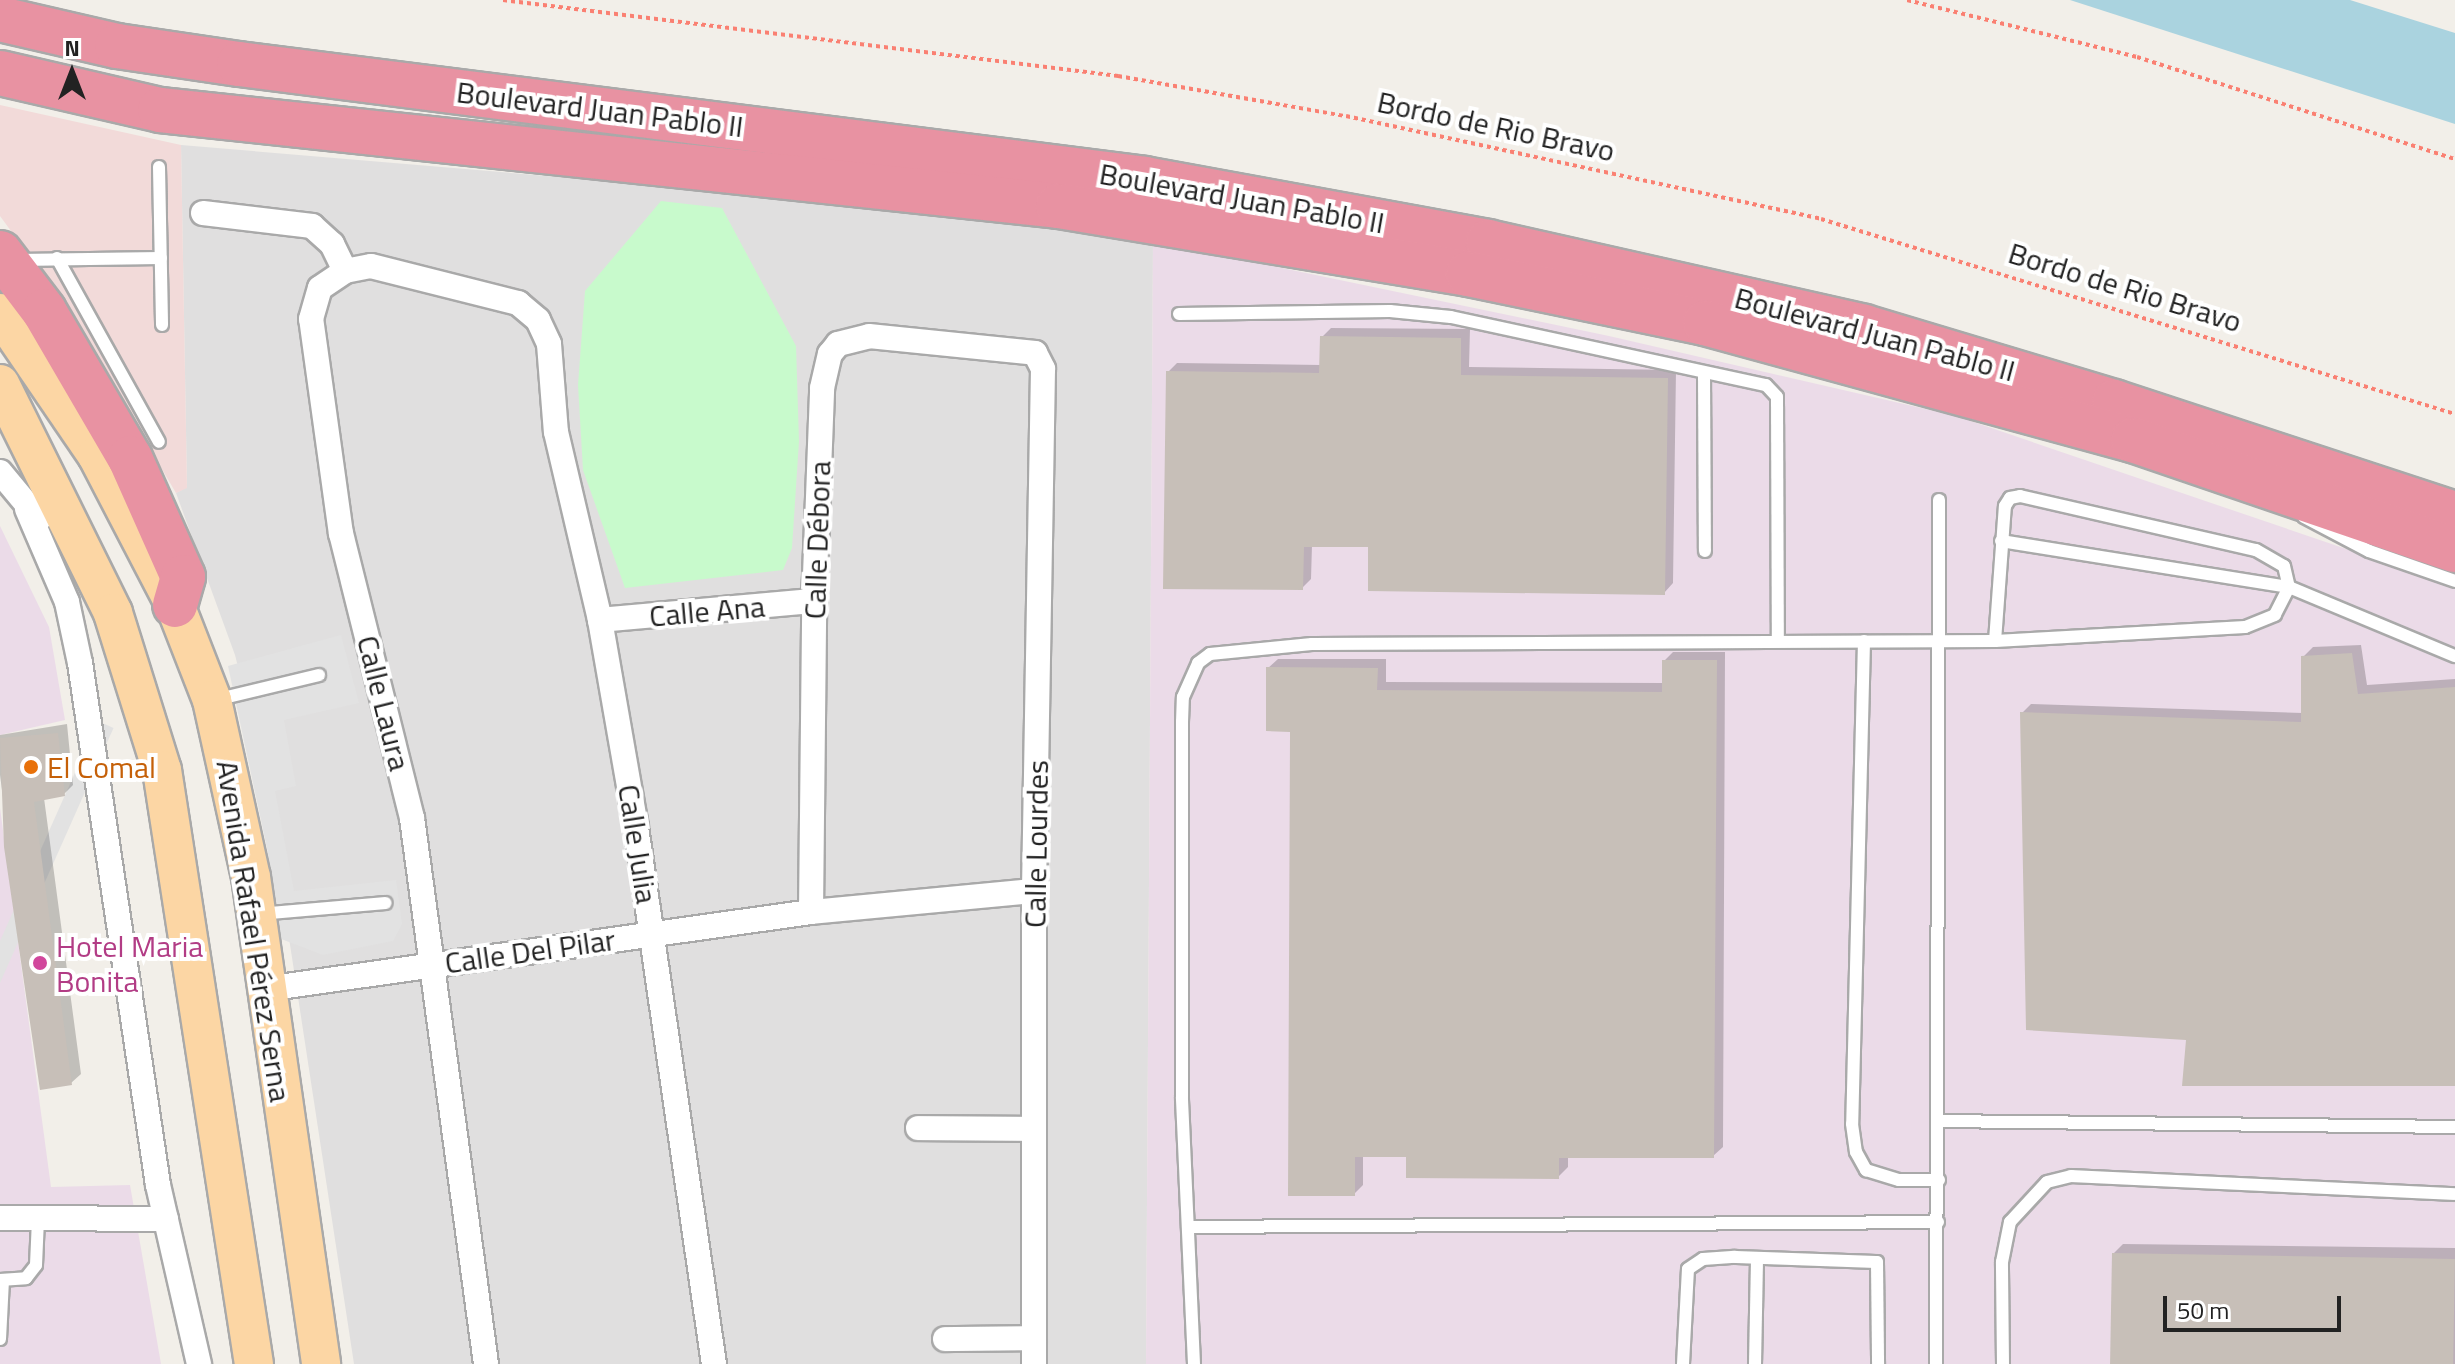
<!DOCTYPE html>
<html>
<head>
<meta charset="utf-8">
<style>
	body { margin:0 }
	#map { position:relative; width:2455px; height:1364px; overflow:hidden; background:#f2efe9; font-family:"Titillium Web",sans-serif }
	div>[style] { position:absolute }
	.residential>* { inset:0; background:#e0dfdf }
	.commercial>* { inset:0; background:#f2dad9 }
	.industrial>* { inset:0; background:#ebdbe8 }
	.park>* { inset:0; background:#c8facc }
	.parking>* { inset:0; background:#e2e2e2; transform-origin:0 0 }
	.water>* { inset:0; background:#aad3df }
	.shadow>* { inset:0; background:#0003 }
	.building>* { inset:0; background:#c7bfb8; transform-origin:0 0 }
	.path>* { height:4px; margin-top:-2px; transform-origin:0; background:repeating-linear-gradient(90deg,#fa8072 0 4px,transparent 0 8px) }
	.roads { filter:drop-shadow(2px 0 #a9a9a9) drop-shadow(-2px 0 #a9a9a9) drop-shadow(0 2px #a9a9a9) drop-shadow(0 -2px #a9a9a9) }
	.lane>* { height:12px; margin:-6px; padding:0 6px; transform-origin:6px; border-radius:6px; background:#fff }
	.street>* { height:24px; margin:-12px; padding:0 12px; transform-origin:12px; border-radius:12px; background:#fff }
	.primary>* { height:38px; margin:-19px; padding:0 19px; transform-origin:19px; border-radius:19px; background:#fcd6a4 }
	.highway>* { height:44px; margin:-22px; padding:0 22px; transform-origin:22px; border-radius:22px; background:#e892a2 }
	.dots>* { width:22px; height:22px; translate:-50% -50%; box-sizing:border-box; border:4px solid #fff; border-radius:50% }
	span { translate:-50% -50%; white-space:nowrap; text-align:center; line-height:1.15; -webkit-text-stroke:8px #fff; paint-order:stroke }
	.street-label { font-size:30px; color:#222 }
	.food-label { font-size:30px; color:#c56008 }
	.left { translate:0 -50%; text-align:left }
	.hotel-label { font-size:30px; color:#b23c85 }
	.north { position:absolute; left:32px; top:32px; width:80px; height:80px; -webkit-text-stroke:6px #fff; paint-order:stroke; rotate:0deg; font-size:22px; font-weight:700; line-height:32px; text-align:center; color:#222 }
	.north::after { content:''; display:block; margin:auto; width:28px; height:36px; background:#222; clip-path:polygon(50% 0,100% 100%,50% 72%,0 100%) }
	.scale { position:absolute; left:2163px; top:1296px; width:178px; height:36px; box-sizing:border-box; border:4px solid #222; border-top:0; padding-left:10px; font-size:24px; line-height:28px; white-space:nowrap; color:#222; -webkit-text-stroke:6px #fff; paint-order:stroke }
</style>
</head>
<body>
<div id="map">
	<div class="residential">
		<i style="clip-path:polygon(181px 145px,761px 194px,1153px 241px,1146px 1364px,354px 1364px,262px 761px,235px 655px,176px 493px,187px 487px)"></i>
	</div>
	<div class="commercial">
		<i style="clip-path:polygon(0 105px,181px 145px,187px 488px,176px 493px,66px 306px,0 216px)"></i>
	</div>
	<div class="industrial">
		<i style="clip-path:polygon(1153px 241px,1609px 336px,1956px 416px,2455px 586px,2455px 1364px,1146px 1364px)"></i>
		<i style="clip-path:polygon(0 526px,49px 627px,65px 720px,0 735px)"></i>
		<i style="clip-path:polygon(0 808px,51px 1187px,130px 1185px,161px 1364px,0 1364px)"></i>
	</div>
	<div class="park">
		<i style="clip-path:polygon(661px 201px,722px 208px,796px 346px,799px 441px,792px 548px,783px 570px,625px 588px,583px 470px,578px 385px,585px 291px)"></i>
	</div>
	<div class="parking">
		<i style="clip-path:polygon(341px 635px,359px 703px,284px 720px,296px 786px,275px 791px,294px 891px,396px 880px,402px 924px,393px 941px,323px 955px,276px 937px,268px 853px,228px 666px)"></i>
		<i style="left:98px;top:721px;width:17px;height:471px;rotate:24deg"></i>
	</div>
	<div class="water">
		<i style="clip-path:polygon(2070px 0,2350px 0,2455px 33px,2455px 124px)"></i>
	</div>
	<div class="shadow">
		<i style="clip-path:polygon(1331px 328px,1470px 329px,1469px 367px,1676px 370px,1673px 583px,1664px 593px,1370px 545px,1312px 545px,1311px 579px,1302px 588px,1168px 372px,1177px 363px,1321px 365px,1322px 337px)"></i>
		<i style="clip-path:polygon(2361px 645px,2367px 685px,2455px 679px,2455px 1084px,2188px 1038px,2022px 713px,2031px 704px,2303px 713px,2303px 657px,2313px 647px)"></i>
		<i style="clip-path:polygon(1673px 652px,1725px 652px,1723px 1147px,1713px 1156px,1568px 1156px,1568px 1167px,1558px 1177px,1408px 1155px,1363px 1155px,1363px 1185px,1354px 1194px,1292px 730px,1268px 668px,1278px 659px,1386px 659px,1386px 682px,1664px 683px,1664px 661px)"></i>
		<i style="clip-path:polygon(67px 724px,73px 785px,64px 794px,44px 798px,81px 1074px,71px 1083px,41px 1088px,0 775px,0 735px)"></i>
		<i style="clip-path:polygon(2123px 1244px,2455px 1248px,2455px 1364px,2112px 1364px,2114px 1253px)"></i>
	</div>
	<div class="building">
		<i style="clip-path:polygon(1320px 336px,1461px 338px,1461px 375px,1668px 378px,1665px 595px,1368px 591px,1368px 547px,1304px 547px,1303px 590px,1163px 589px,1166px 371px,1319px 373px)"></i>
		<i style="clip-path:polygon(2352px 653px,2358px 694px,2455px 687px,2455px 1086px,2182px 1086px,2186px 1040px,2026px 1030px,2020px 712px,2301px 722px,2301px 656px)"></i>
		<i style="clip-path:polygon(1662px 660px,1717px 660px,1714px 1158px,1559px 1158px,1559px 1179px,1406px 1178px,1406px 1157px,1355px 1157px,1355px 1196px,1288px 1196px,1290px 732px,1266px 731px,1266px 667px,1378px 668px,1377px 690px,1662px 692px)"></i>
		<i style="clip-path:polygon(58px 733px,65px 796px,34px 802px,72px 1085px,40px 1090px,4px 847px,0 738px)"></i>
		<i style="left:2112px;top:1253px;width:343px;height:111px;rotate:1deg"></i>
	</div>
	<div class="path">
		<i style="left:503px;top:0;width:620px;rotate:7.04deg"></i>
		<i style="left:1118px;top:76px;width:231px;rotate:10deg"></i>
		<i style="left:1346px;top:116px;width:486px;rotate:12.2deg"></i>
		<i style="left:1821px;top:219px;width:663px;rotate:17.1deg"></i>
		<i style="left:1907px;top:0;width:237px;rotate:13.9deg"></i>
		<i style="left:2137px;top:57px;width:334px;rotate:17.8deg"></i>
	</div>
	<div class="roads">
		<div class="lane">
			<i style="left:159px;top:167px;width:158px;rotate:88.9deg"></i>
			<i style="left:57px;top:258px;width:210px;rotate:61deg"></i>
			<i style="left:18px;top:260px;width:143px;rotate:-0.8deg"></i>
			<i style="left:1179px;top:314px;width:211px;rotate:-0.8deg"></i>
			<i style="left:1390px;top:311px;width:61px;rotate:5.6deg"></i>
			<i style="left:1451px;top:317px;width:322px;rotate:12.2deg"></i>
			<i style="left:1766px;top:385px;width:16px;rotate:47deg"></i>
			<i style="left:1777px;top:397px;width:243px;rotate:89.8deg"></i>
			<i style="left:1704px;top:374px;width:177px;rotate:89.7deg"></i>
			<i style="left:2020px;top:496px;width:242px;rotate:12.9deg"></i>
			<i style="left:2256px;top:550px;width:32px;rotate:30deg"></i>
			<i style="left:2284px;top:566px;width:22px;rotate:77deg"></i>
			<i style="left:2289px;top:587px;width:31px;rotate:117deg"></i>
			<i style="left:2275px;top:615px;width:32px;rotate:158deg"></i>
			<i style="left:2245px;top:627px;width:250px;rotate:176.8deg"></i>
			<i style="left:1995px;top:641px;width:135px;rotate:-85.8deg"></i>
			<i style="left:2005px;top:506px;width:9px;rotate:-58deg"></i>
			<i style="left:2010px;top:498px;width:10px;rotate:-11deg"></i>
			<i style="left:2304px;top:517px;width:73px;rotate:27.6deg"></i>
			<i style="left:2369px;top:551px;width:91px;rotate:19.2deg"></i>
			<i style="left:2001px;top:541px;width:292px;rotate:9.1deg"></i>
			<i style="left:2289px;top:587px;width:180px;rotate:22.6deg"></i>
			<i style="left:1864px;top:641px;width:483px;rotate:91.4deg"></i>
			<i style="left:1852px;top:1124px;width:28px;rotate:82deg"></i>
			<i style="left:1856px;top:1152px;width:21px;rotate:61deg"></i>
			<i style="left:1866px;top:1170px;width:34px;rotate:17deg"></i>
			<i style="left:1899px;top:1180px;width:40px"></i>
			<i style="left:215px;top:700px;width:107px;rotate:-13.5deg"></i>
			<i style="left:259px;top:914px;width:127px;rotate:-5deg"></i>
			<i style="left:1937px;top:1121px;width:518px;rotate:0.66deg"></i>
			<i style="left:1190px;top:1227px;width:748px;rotate:-0.38deg"></i>
			<i style="left:0;top:1280px;width:26px;rotate:-4deg"></i>
			<i style="left:26px;top:1278px;width:16px;rotate:-52deg"></i>
			<i style="left:36px;top:1265px;width:46px;rotate:-87.5deg"></i>
			<i style="left:0;top:1339px;width:59px;rotate:-87.1deg"></i>
			<i style="left:1194px;top:1364px;width:267px;rotate:-92.6deg"></i>
			<i style="left:1182px;top:1097px;width:375px;rotate:-90deg"></i>
			<i style="left:1182px;top:722px;width:25px;rotate:-88deg"></i>
			<i style="left:1183px;top:697px;width:37px;rotate:-66deg"></i>
			<i style="left:1198px;top:663px;width:15px;rotate:-37deg"></i>
			<i style="left:1210px;top:654px;width:102px;rotate:-5.6deg"></i>
			<i style="left:1312px;top:644px;width:683px;rotate:-0.25deg"></i>
			<i style="left:1683px;top:1364px;width:95px;rotate:-87deg"></i>
			<i style="left:1688px;top:1269px;width:18px;rotate:-34deg"></i>
			<i style="left:1703px;top:1259px;width:32px;rotate:-4deg"></i>
			<i style="left:1735px;top:1257px;width:142px;rotate:2deg"></i>
			<i style="left:1877px;top:1262px;width:102px;rotate:89.4deg"></i>
			<i style="left:1755px;top:1364px;width:106px;rotate:-88.9deg"></i>
			<i style="left:1936px;top:1364px;width:864px;rotate:-89.8deg"></i>
			<i style="left:2003px;top:1364px;width:102px;rotate:-90.6deg"></i>
			<i style="left:2002px;top:1262px;width:41px;rotate:-78.7deg"></i>
			<i style="left:2010px;top:1222px;width:54px;rotate:-47.2deg"></i>
			<i style="left:2047px;top:1182px;width:25px;rotate:-14deg"></i>
			<i style="left:2071px;top:1176px;width:384px;rotate:2.7deg"></i>
		</div>
		<div class="street">
			<i style="left:203px;top:213px;width:110px;rotate:6.8deg"></i>
			<i style="left:312px;top:226px;width:27px;rotate:42deg"></i>
			<i style="left:332px;top:244px;width:30px;rotate:64deg"></i>
			<i style="left:0;top:472px;width:61px;rotate:50.3deg"></i>
			<i style="left:27px;top:509px;width:101px;rotate:66.7deg"></i>
			<i style="left:67px;top:602px;width:62px;rotate:78deg"></i>
			<i style="left:80px;top:663px;width:528px;rotate:81.5deg"></i>
			<i style="left:158px;top:1185px;width:184px;rotate:77.1deg"></i>
			<i style="left:600px;top:620px;width:215px;rotate:-5.1deg"></i>
			<i style="left:811px;top:912px;width:311px;rotate:-89.4deg"></i>
			<i style="left:814px;top:601px;width:213px;rotate:-87.8deg"></i>
			<i style="left:822px;top:388px;width:35px;rotate:-77deg"></i>
			<i style="left:830px;top:354px;width:13px;rotate:-51deg"></i>
			<i style="left:838px;top:344px;width:32px;rotate:-14deg"></i>
			<i style="left:869px;top:336px;width:167px;rotate:5.8deg"></i>
			<i style="left:1035px;top:353px;width:18px;rotate:63deg"></i>
			<i style="left:1043px;top:369px;width:522px;rotate:90.99deg"></i>
			<i style="left:1034px;top:891px;width:473px;rotate:90deg"></i>
			<i style="left:265px;top:989px;width:551px;rotate:-8.03deg"></i>
			<i style="left:811px;top:912px;width:224px;rotate:-5.4deg"></i>
			<i style="left:918px;top:1128px;width:116px;rotate:0.5deg"></i>
			<i style="left:0;top:1218px;width:166px;rotate:0.3deg"></i>
			<i style="left:945px;top:1339px;width:89px;rotate:-0.6deg"></i>
			<i style="left:486px;top:1364px;width:551px;rotate:-97.72deg"></i>
			<i style="left:412px;top:818px;width:293px;rotate:-104deg"></i>
			<i style="left:341px;top:534px;width:217px;rotate:-97.9deg"></i>
			<i style="left:311px;top:319px;width:32px;rotate:-74deg"></i>
			<i style="left:320px;top:288px;width:30px;rotate:-34deg"></i>
			<i style="left:345px;top:271px;width:26px;rotate:-11deg"></i>
			<i style="left:371px;top:266px;width:152px;rotate:14.1deg"></i>
			<i style="left:518px;top:303px;width:26px;rotate:40deg"></i>
			<i style="left:538px;top:320px;width:26px;rotate:65deg"></i>
			<i style="left:549px;top:344px;width:88px;rotate:85.5deg"></i>
			<i style="left:556px;top:432px;width:193px;rotate:76.8deg"></i>
			<i style="left:600px;top:620px;width:210px;rotate:80.1deg"></i>
			<i style="left:636px;top:827px;width:543px;rotate:81.74deg"></i>
		</div>
		<div class="primary">
			<i style="left:0;top:313px;width:172px;rotate:55.7deg"></i>
			<i style="left:97px;top:455px;width:169px;rotate:62.5deg"></i>
			<i style="left:175px;top:605px;width:102px;rotate:68.7deg"></i>
			<i style="left:212px;top:700px;width:181px;rotate:77.6deg"></i>
			<i style="left:251px;top:877px;width:492px;rotate:81.8deg"></i>
			<i style="left:0;top:384px;width:255px;rotate:63.7deg"></i>
			<i style="left:113px;top:613px;width:164px;rotate:72.7deg"></i>
			<i style="left:162px;top:770px;width:601px;rotate:81.2deg"></i>
		</div>
		<div class="highway">
			<i style="left:0;top:19px;width:120px;rotate:13deg"></i>
			<i style="left:117px;top:46px;width:123px;rotate:8.4deg"></i>
			<i style="left:239px;top:64px;width:913px;rotate:7.23deg"></i>
			<i style="left:1145px;top:179px;width:349px;rotate:10.4deg"></i>
			<i style="left:1488px;top:242px;width:385px;rotate:12.7deg"></i>
			<i style="left:1864px;top:327px;width:261px;rotate:16.7deg"></i>
			<i style="left:2114px;top:402px;width:359px;rotate:18.2deg"></i>
			<i style="left:0;top:73px;width:164px;rotate:13deg"></i>
			<i style="left:160px;top:110px;width:903px;rotate:6.1deg"></i>
			<i style="left:1058px;top:206px;width:416px;rotate:9.4deg"></i>
			<i style="left:1468px;top:274px;width:242px;rotate:11.7deg"></i>
			<i style="left:1705px;top:323px;width:444px;rotate:15.3deg"></i>
			<i style="left:2133px;top:440px;width:340px;rotate:18.9deg"></i>
			<i style="left:0;top:253px;width:73px;rotate:52.8deg"></i>
			<i style="left:44px;top:311px;width:170px;rotate:59.7deg"></i>
			<i style="left:130px;top:458px;width:130px;rotate:66deg"></i>
			<i style="left:183px;top:577px;width:29px;rotate:106deg"></i>
		</div>
	</div>
	<div class="dots">
		<i style="left:31px;top:767px;background:#e8710a"></i>
		<i style="left:40px;top:963px;background:#d1479c"></i>
	</div>
	<div class="street-label">
		<span style="left:600px;top:109px;rotate:7deg">Boulevard Juan Pablo II</span>
		<span style="left:1496px;top:126px;rotate:12deg">Bordo de Rio Bravo</span>
		<span style="left:1242px;top:198px;rotate:10deg">Boulevard Juan Pablo II</span>
		<span style="left:2125px;top:287px;rotate:17deg">Bordo de Rio Bravo</span>
		<span style="left:1875px;top:334px;rotate:15deg">Boulevard Juan Pablo II</span>
		<span style="left:817px;top:540px;rotate:-88deg">Calle Débora</span>
		<span style="left:707px;top:611px;rotate:-5deg">Calle Ana</span>
		<span style="left:384px;top:703px;rotate:76deg">Calle Laura</span>
		<span style="left:638px;top:844px;rotate:81deg">Calle Julia</span>
		<span style="left:1036px;top:844px;rotate:-89deg">Calle Lourdes</span>
		<span style="left:254px;top:931px;rotate:81deg">Avenida Rafael Pérez Serna</span>
		<span style="left:530px;top:951px;rotate:-8deg">Calle Del Pilar</span>
	</div>
	<div class="food-label">
		<span class="left" style="left:47px;top:767px">El Comal</span>
	</div>
	<div class="hotel-label">
		<span class="left" style="left:56px;top:963px">Hotel Maria<br>Bonita</span>
	</div>
	<div class="north">N</div>
	<div class="scale">50 m</div>
</div>
</body>
</html>
